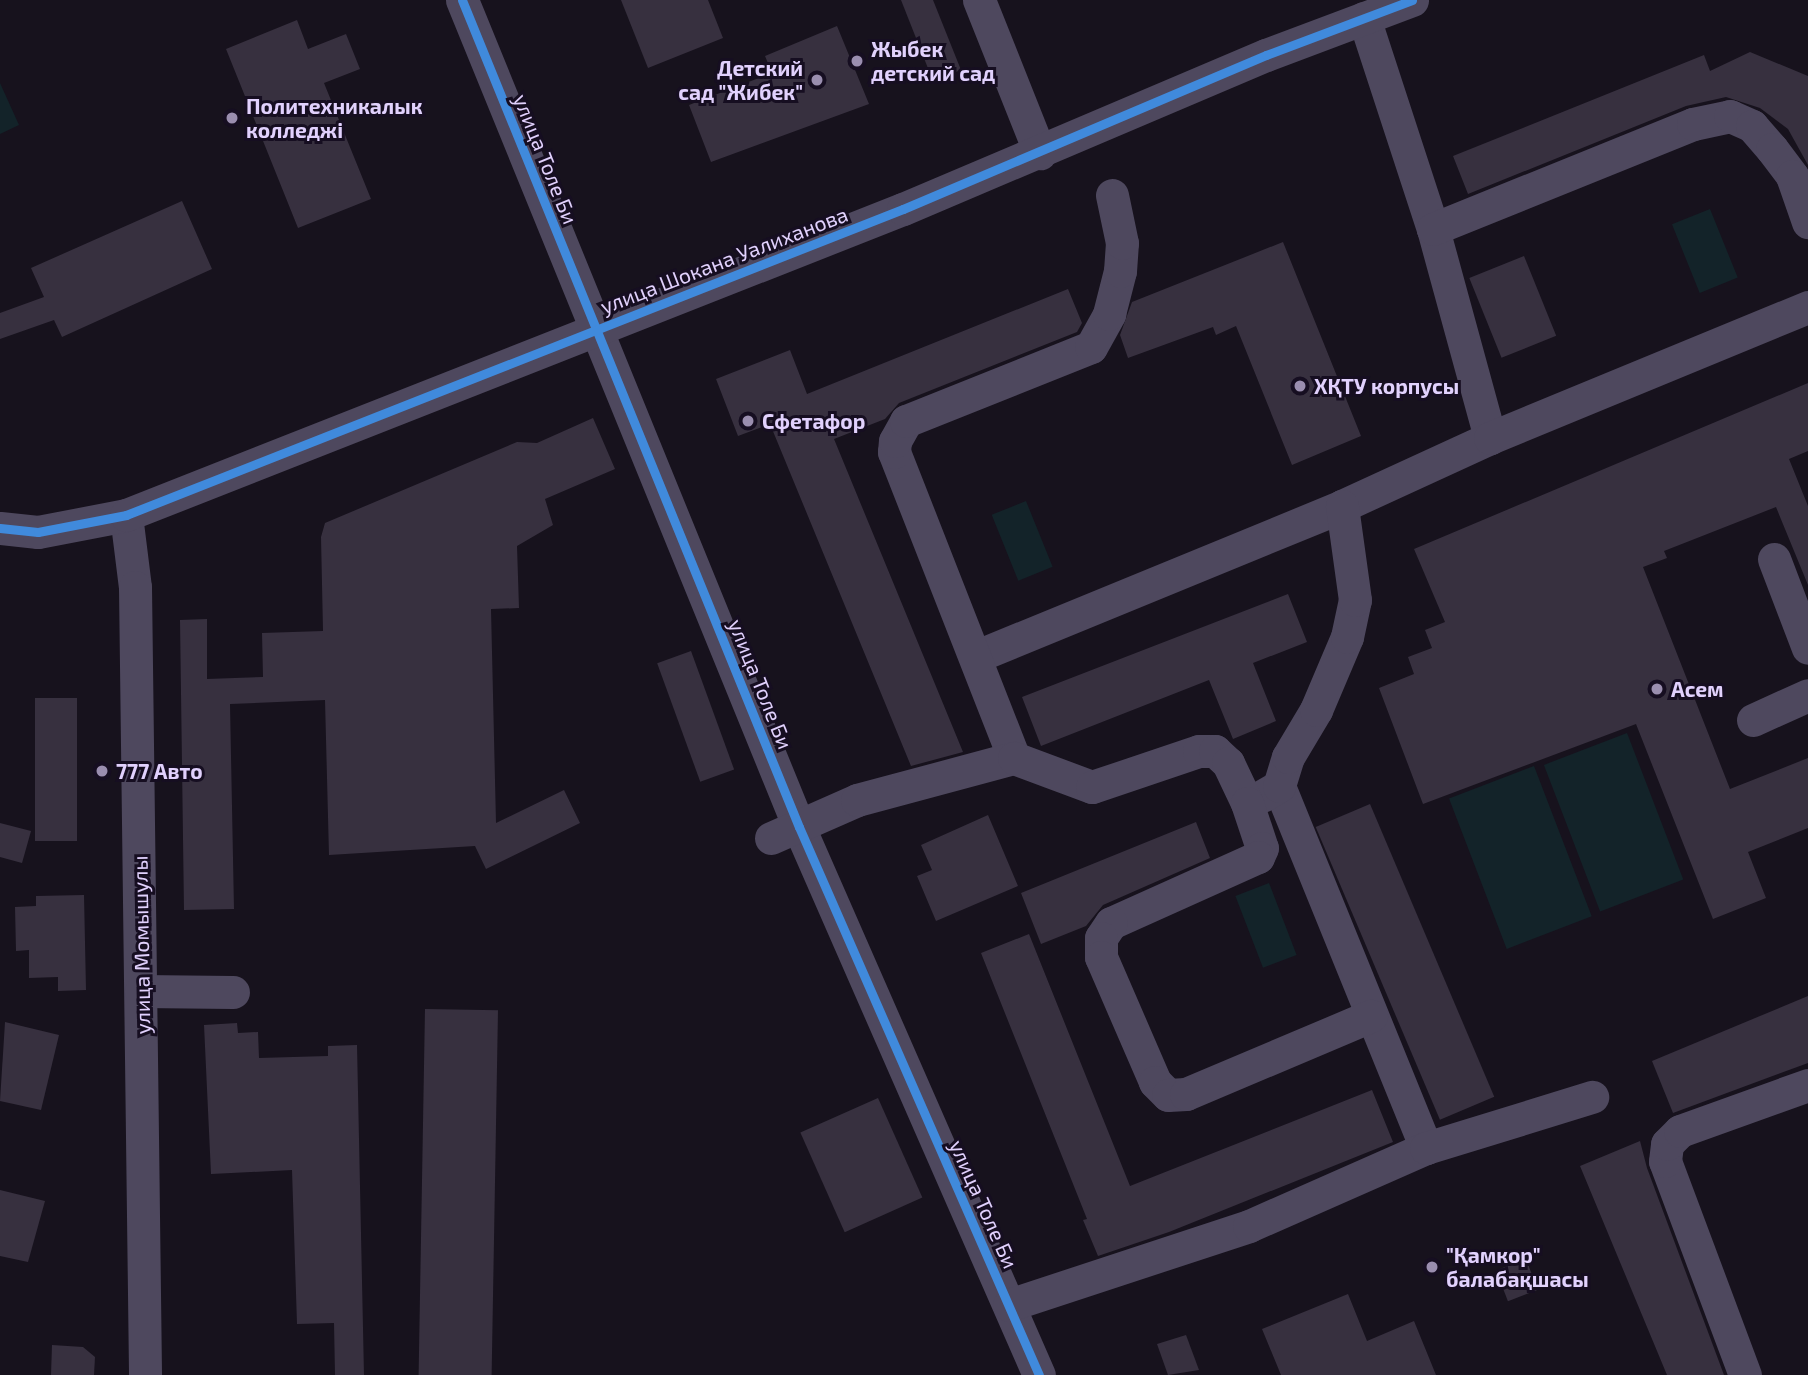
<!DOCTYPE html>
<html>
<head>
<meta charset="utf-8">
<style>
	body { margin:0 }
	#map { position:relative; width:1808px; height:1375px; overflow:hidden; background:#17121d; font-family:"Exo 2",sans-serif }
	div>[style] { position:absolute }
	.green>* { inset:0; background:#132329; transform-origin:0 0 }
	.building>* { inset:0; background:#37303f; transform-origin:0 0 }
	.minor>* { height:33px; margin:-16.5px; padding:0 16.5px; transform-origin:16.5px; border-radius:16.5px; background:#4e485e }
	.cycleway>* { height:9px; margin:-4.5px; padding:0 4.5px; transform-origin:4.5px; border-radius:4.5px; background:#408adc }
	.dots>* { width:19px; height:19px; translate:-50% -50%; box-sizing:border-box; border:4px solid #160e21; border-radius:50% }
	span { translate:-50% -50%; white-space:nowrap; text-align:center; line-height:1.15; -webkit-text-stroke:6px #160e21; paint-order:stroke }
	.poi-label { font-size:21px; color:#e1d1fd; font-weight:700 }
	.left { translate:0 -50%; text-align:left }
	.right { translate:-100% -50%; text-align:right }
	.street-label { font-size:21px; color:#e1d1fd }
</style>
</head>
<body>
<div id="map">
	<div class="green">
		<i style="clip-path:polygon(0 83px,19px 125px,0 134px)"></i>
		<i style="left:1710px;top:209px;width:74px;height:41px;rotate:68deg"></i>
		<i style="left:1026px;top:501px;width:71px;height:37px;rotate:68deg"></i>
		<i style="left:1627px;top:733px;width:157px;height:89px;rotate:69deg"></i>
		<i style="left:1534px;top:766px;width:161px;height:91px;rotate:69deg"></i>
		<i style="left:1269px;top:883px;width:77px;height:36px;rotate:69deg"></i>
	</div>
	<div class="building">
		<i style="clip-path:polygon(621px 0,708px 0,723px 38px,648px 68px)"></i>
		<i style="clip-path:polygon(901px 0,933px 0,961px 70px,933px 81px)"></i>
		<i style="clip-path:polygon(297px 20px,308px 49px,346px 34px,360px 69px,324px 83px,371px 199px,298px 228px,226px 49px)"></i>
		<i style="clip-path:polygon(837px 26px,869px 104px,711px 162px,689px 105px,772px 73px,765px 56px)"></i>
		<i style="clip-path:polygon(1750px 52px,1808px 76px,1808px 165px,1788px 129px,1760px 108px,1726px 97px,1686px 106px,1468px 194px,1453px 156px,1704px 55px,1710px 71px)"></i>
		<i style="clip-path:polygon(182px 201px,212px 269px,62px 337px,54px 320px,0 339px,0 313px,44px 297px,31px 268px)"></i>
		<i style="clip-path:polygon(1283px 242px,1361px 436px,1292px 465px,1236px 326px,1216px 335px,1213px 327px,1128px 358px,1120px 335px,1132px 302px)"></i>
		<i style="left:1524px;top:256px;width:86px;height:59px;rotate:68deg"></i>
		<i style="clip-path:polygon(1068px 289px,1082px 323px,1077px 332px,899px 403px,885px 419px,834px 439px,963px 752px,911px 766px,770px 424px,738px 436px,716px 379px,790px 350px,807px 394px)"></i>
		<i style="clip-path:polygon(1808px 383px,1808px 451px,1789px 459px,1808px 506px,1808px 585px,1776px 507px,1664px 551px,1667px 558px,1643px 567px,1730px 789px,1808px 758px,1808px 828px,1748px 852px,1766px 898px,1713px 919px,1636px 724px,1423px 804px,1379px 688px,1414px 674px,1408px 657px,1432px 648px,1425px 630px,1445px 622px,1414px 549px)"></i>
		<i style="clip-path:polygon(593px 418px,615px 469px,545px 499px,553px 525px,517px 546px,519px 608px,491px 609px,496px 823px,564px 790px,580px 823px,486px 869px,475px 846px,329px 855px,325px 700px,230px 704px,234px 909px,184px 910px,180px 620px,207px 619px,207px 679px,263px 677px,262px 633px,323px 631px,321px 537px,325px 523px,517px 442px,537px 443px)"></i>
		<i style="clip-path:polygon(1288px 594px,1307px 642px,1253px 663px,1276px 721px,1233px 739px,1209px 680px,1041px 746px,1022px 697px)"></i>
		<i style="left:691px;top:651px;width:126px;height:36px;rotate:70deg"></i>
		<i style="left:35px;top:698px;width:42px;height:143px"></i>
		<i style="left:1370px;top:804px;width:318px;height:59px;rotate:67deg"></i>
		<i style="clip-path:polygon(988px 815px,1018px 886px,936px 921px,917px 876px,932px 870px,921px 845px)"></i>
		<i style="clip-path:polygon(1196px 822px,1210px 858px,1103px 905px,1086px 926px,1041px 944px,1021px 893px)"></i>
		<i style="clip-path:polygon(0 823px,31px 831px,22px 863px,0 857px)"></i>
		<i style="clip-path:polygon(84px 895px,86px 990px,58px 991px,58px 977px,29px 978px,29px 950px,16px 951px,15px 907px,36px 906px,36px 896px)"></i>
		<i style="clip-path:polygon(1029px 934px,1130px 1186px,1372px 1090px,1393px 1142px,1169px 1232px,1098px 1256px,1083px 1220px,1087px 1219px,981px 953px)"></i>
		<i style="clip-path:polygon(1808px 996px,1808px 1063px,1673px 1113px,1652px 1061px)"></i>
		<i style="left:425px;top:1009px;width:73px;height:366px;rotate:1deg"></i>
		<i style="clip-path:polygon(5px 1022px,59px 1035px,41px 1110px,0 1101px)"></i>
		<i style="clip-path:polygon(237px 1023px,238px 1033px,258px 1032px,259px 1058px,328px 1056px,328px 1046px,357px 1045px,364px 1375px,335px 1375px,334px 1323px,297px 1324px,292px 1170px,211px 1174px,204px 1025px)"></i>
		<i style="left:878px;top:1098px;width:109px;height:85px;rotate:66deg"></i>
		<i style="clip-path:polygon(1640px 1141px,1647px 1168px,1724px 1375px,1667px 1375px,1580px 1166px)"></i>
		<i style="clip-path:polygon(0 1190px,45px 1201px,28px 1262px,0 1256px)"></i>
		<i style="left:1526px;top:1259px;width:33px;height:32px;rotate:69deg"></i>
		<i style="clip-path:polygon(1348px 1294px,1367px 1341px,1414px 1321px,1436px 1375px,1281px 1375px,1262px 1329px)"></i>
		<i style="clip-path:polygon(1186px 1335px,1199px 1370px,1168px 1375px,1157px 1344px)"></i>
		<i style="clip-path:polygon(52px 1345px,83px 1347px,95px 1357px,94px 1375px,51px 1375px)"></i>
	</div>
	<div class="minor">
		<i style="left:462px;top:0;width:893px;rotate:67.83deg"></i>
		<i style="left:799px;top:827px;width:598px;rotate:66.35deg"></i>
		<i style="left:979px;top:0;width:165px;rotate:68.3deg"></i>
		<i style="left:1364px;top:18px;width:222px;rotate:71.9deg"></i>
		<i style="left:1433px;top:229px;width:217px;rotate:74.7deg"></i>
		<i style="left:1433px;top:229px;width:280px;rotate:-22deg"></i>
		<i style="left:1693px;top:124px;width:38px;rotate:-12deg"></i>
		<i style="left:1730px;top:116px;width:24px;rotate:24deg"></i>
		<i style="left:1752px;top:126px;width:30px;rotate:49deg"></i>
		<i style="left:1772px;top:149px;width:34px;rotate:53deg"></i>
		<i style="left:1792px;top:176px;width:49px;rotate:70.8deg"></i>
		<i style="left:126px;top:515px;width:73px;rotate:82.9deg"></i>
		<i style="left:135px;top:587px;width:788px;rotate:89.27deg"></i>
		<i style="left:0;top:528px;width:38px;rotate:6deg"></i>
		<i style="left:38px;top:532px;width:90px;rotate:-10.9deg"></i>
		<i style="left:126px;top:515px;width:835px;rotate:-21.5deg"></i>
		<i style="left:903px;top:209px;width:394px;rotate:-23deg"></i>
		<i style="left:1266px;top:55px;width:156px;rotate:-20.6deg"></i>
		<i style="left:1774px;top:559px;width:95px;rotate:69.1deg"></i>
		<i style="left:977px;top:656px;width:395px;rotate:-22.3deg"></i>
		<i style="left:1342px;top:506px;width:163px;rotate:-24.7deg"></i>
		<i style="left:1490px;top:438px;width:344px;rotate:-22.4deg"></i>
		<i style="left:1753px;top:720px;width:60px;rotate:-24.4deg"></i>
		<i style="left:1014px;top:758px;width:329px;rotate:-111.4deg"></i>
		<i style="left:894px;top:452px;width:11px;rotate:-85deg"></i>
		<i style="left:895px;top:441px;width:23px;rotate:-61deg"></i>
		<i style="left:906px;top:421px;width:199px;rotate:-21.8deg"></i>
		<i style="left:1091px;top:347px;width:38px;rotate:-61deg"></i>
		<i style="left:1109px;top:314px;width:44px;rotate:-75.7deg"></i>
		<i style="left:1120px;top:271px;width:28px;rotate:-86deg"></i>
		<i style="left:1122px;top:243px;width:49px;rotate:-101.8deg"></i>
		<i style="left:1279px;top:786px;width:391px;rotate:67.9deg"></i>
		<i style="left:1262px;top:796px;width:20px;rotate:-30deg"></i>
		<i style="left:1279px;top:786px;width:30px;rotate:-73deg"></i>
		<i style="left:1288px;top:757px;width:55px;rotate:-59.2deg"></i>
		<i style="left:1316px;top:710px;width:79px;rotate:-67deg"></i>
		<i style="left:1347px;top:637px;width:38px;rotate:-78deg"></i>
		<i style="left:1355px;top:600px;width:95px;rotate:-97.9deg"></i>
		<i style="left:771px;top:838px;width:94px;rotate:-23.8deg"></i>
		<i style="left:857px;top:800px;width:163px;rotate:-15deg"></i>
		<i style="left:1014px;top:758px;width:83px;rotate:20.4deg"></i>
		<i style="left:1092px;top:787px;width:113px;rotate:-18.6deg"></i>
		<i style="left:1199px;top:751px;width:16px"></i>
		<i style="left:1215px;top:751px;width:18px;rotate:43deg"></i>
		<i style="left:1228px;top:763px;width:44px;rotate:64.6deg"></i>
		<i style="left:1247px;top:803px;width:47px;rotate:71.6deg"></i>
		<i style="left:1262px;top:848px;width:10px;rotate:114deg"></i>
		<i style="left:1258px;top:857px;width:161px;rotate:155.8deg"></i>
		<i style="left:1111px;top:923px;width:18px;rotate:124deg"></i>
		<i style="left:1101px;top:938px;width:19px;rotate:90deg"></i>
		<i style="left:1101px;top:957px;width:136px;rotate:66.6deg"></i>
		<i style="left:1155px;top:1082px;width:18px;rotate:45deg"></i>
		<i style="left:1168px;top:1095px;width:18px;rotate:-3deg"></i>
		<i style="left:1186px;top:1094px;width:201px;rotate:-22.9deg"></i>
		<i style="left:141px;top:991px;width:92px;rotate:0.6deg"></i>
		<i style="left:1009px;top:1305px;width:253px;rotate:-18.2deg"></i>
		<i style="left:1249px;top:1226px;width:193px;rotate:-23.8deg"></i>
		<i style="left:1426px;top:1148px;width:174px;rotate:-17.1deg"></i>
		<i style="left:1745px;top:1375px;width:228px;rotate:-110.5deg"></i>
		<i style="left:1665px;top:1161px;width:17px;rotate:-83deg"></i>
		<i style="left:1667px;top:1144px;width:18px;rotate:-45deg"></i>
		<i style="left:1680px;top:1131px;width:136px;rotate:-19.8deg"></i>
	</div>
	<div class="cycleway">
		<i style="left:462px;top:0;width:893px;rotate:67.83deg"></i>
		<i style="left:799px;top:827px;width:598px;rotate:66.35deg"></i>
		<i style="left:0;top:528px;width:38px;rotate:6deg"></i>
		<i style="left:38px;top:532px;width:90px;rotate:-10.9deg"></i>
		<i style="left:126px;top:515px;width:835px;rotate:-21.5deg"></i>
		<i style="left:903px;top:209px;width:394px;rotate:-23deg"></i>
		<i style="left:1266px;top:55px;width:156px;rotate:-20.6deg"></i>
	</div>
	<div class="dots">
		<i style="left:857px;top:61px;background:#9a8eaf"></i>
		<i style="left:817px;top:80px;background:#9a8eaf"></i>
		<i style="left:232px;top:118px;background:#9a8eaf"></i>
		<i style="left:1300px;top:386px;background:#9a8eaf"></i>
		<i style="left:748px;top:421px;background:#9a8eaf"></i>
		<i style="left:1657px;top:689px;background:#9a8eaf"></i>
		<i style="left:102px;top:771px;background:#9a8eaf"></i>
		<i style="left:1432px;top:1267px;background:#9a8eaf"></i>
	</div>
	<div class="poi-label">
		<span class="left" style="left:871px;top:61px">Жыбек<br>детский сад</span>
		<span class="right" style="left:803px;top:80px">Детский<br>сад "Жибек"</span>
		<span class="left" style="left:246px;top:118px">Политехникалык<br>колледжі</span>
		<span class="left" style="left:1314px;top:386px">ХҚТУ корпусы</span>
		<span class="left" style="left:762px;top:421px">Сфетафор</span>
		<span class="left" style="left:1671px;top:689px">Асем</span>
		<span class="left" style="left:116px;top:771px">777 Авто</span>
		<span class="left" style="left:1446px;top:1267px">"Қамкор"<br>балабақшасы</span>
	</div>
	<div class="street-label">
		<span style="left:546px;top:159px;rotate:68deg">улица Толе Би</span>
		<span style="left:724px;top:260px;rotate:-21deg">улица Шокана Уалиханова</span>
		<span style="left:761px;top:684px;rotate:68deg">улица Толе Би</span>
		<span style="left:141px;top:945px;rotate:-91deg">улица Момышулы</span>
		<span style="left:984px;top:1204px;rotate:66deg">улица Толе Би</span>
	</div>
</div>
</body>
</html>
